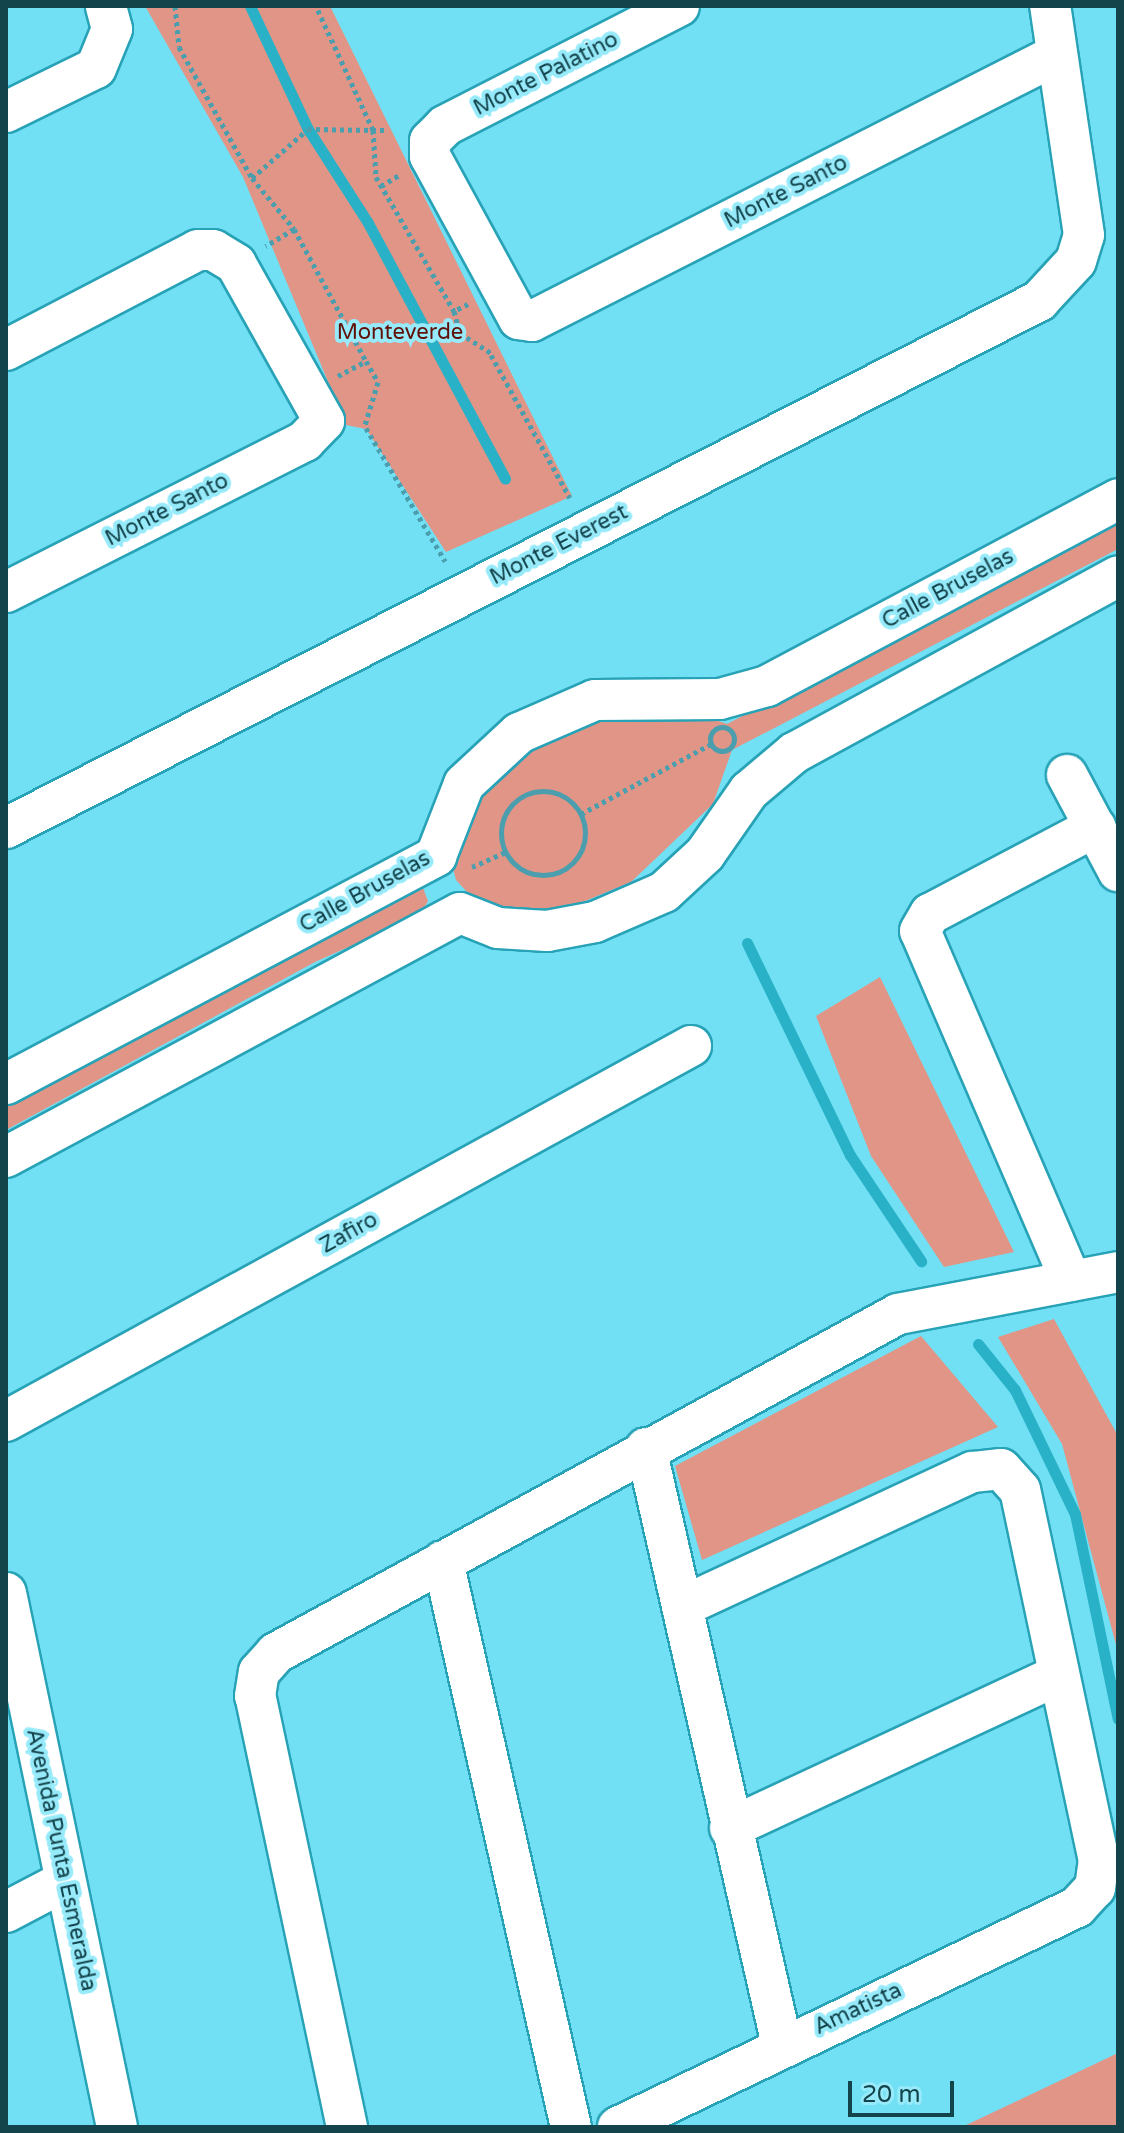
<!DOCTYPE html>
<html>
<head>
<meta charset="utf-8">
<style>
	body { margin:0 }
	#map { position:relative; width:1124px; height:2133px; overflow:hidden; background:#71e0f4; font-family:"Varela Round",sans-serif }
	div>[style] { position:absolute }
	.green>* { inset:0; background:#e19587 }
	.stream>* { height:11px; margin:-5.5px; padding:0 5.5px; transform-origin:5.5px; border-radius:5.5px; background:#29b2c7 }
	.path>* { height:5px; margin-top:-2.5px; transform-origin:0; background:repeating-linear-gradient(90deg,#4a9ead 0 4px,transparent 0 8px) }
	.path>.ring { margin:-2.5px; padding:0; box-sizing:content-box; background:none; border:5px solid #4a9ead; border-radius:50% }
	.roads { filter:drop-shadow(2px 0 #28a2b6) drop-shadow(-2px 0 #28a2b6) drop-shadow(0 2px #28a2b6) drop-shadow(0 -2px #28a2b6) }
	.minor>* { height:40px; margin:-20px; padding:0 20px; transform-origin:20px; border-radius:20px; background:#fff }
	span { translate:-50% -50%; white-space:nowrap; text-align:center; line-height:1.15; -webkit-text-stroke:8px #96eafa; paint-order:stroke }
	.street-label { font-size:22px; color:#13434b }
	.park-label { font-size:22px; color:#611007 }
	.frame { position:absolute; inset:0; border:8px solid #13434b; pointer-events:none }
	.scale { position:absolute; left:848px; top:2081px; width:106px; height:36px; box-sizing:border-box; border:4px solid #13434b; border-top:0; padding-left:10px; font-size:24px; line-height:28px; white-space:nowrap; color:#13434b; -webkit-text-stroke:6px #96eafa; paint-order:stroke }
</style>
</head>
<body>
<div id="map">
	<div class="green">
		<i style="clip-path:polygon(145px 6px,330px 6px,572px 496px,446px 552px,366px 429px,346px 425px,243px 177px)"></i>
		<i style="clip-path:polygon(1118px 521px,1118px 549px,732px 750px,713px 804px,631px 882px,573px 906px,524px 913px,479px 905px,456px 880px,450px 857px,462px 812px,513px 756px,579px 718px,701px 715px,727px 724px)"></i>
		<i style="clip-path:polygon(408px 887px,423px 888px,428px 901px,420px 915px,315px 962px,6px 1130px,6px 1100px)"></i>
		<i style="clip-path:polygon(880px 977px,1014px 1252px,944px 1267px,871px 1156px,816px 1016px)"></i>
		<i style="clip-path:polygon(1054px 1319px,1118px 1436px,1118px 1652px,1062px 1444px,998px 1337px)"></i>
		<i style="clip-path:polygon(921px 1336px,998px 1427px,702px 1560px,675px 1466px)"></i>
		<i style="clip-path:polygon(1118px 2053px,1118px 2127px,962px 2127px)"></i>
	</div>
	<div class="stream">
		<i style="left:250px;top:6px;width:136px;rotate:64.8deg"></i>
		<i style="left:308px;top:129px;width:112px;rotate:57.4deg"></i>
		<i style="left:368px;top:223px;width:290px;rotate:61.8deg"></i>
		<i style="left:747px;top:943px;width:236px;rotate:64.1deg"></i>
		<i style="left:850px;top:1155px;width:128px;rotate:56.2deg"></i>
		<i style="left:978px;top:1344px;width:59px;rotate:51.2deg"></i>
		<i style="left:1015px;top:1390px;width:138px;rotate:64.2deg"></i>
		<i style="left:1075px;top:1514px;width:209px;rotate:78.2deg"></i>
	</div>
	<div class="path">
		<i style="left:175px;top:6px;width:41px;rotate:84.4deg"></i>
		<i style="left:179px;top:47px;width:150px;rotate:60.9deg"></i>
		<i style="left:252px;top:178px;width:66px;rotate:50.5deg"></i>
		<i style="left:294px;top:229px;width:33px;rotate:149deg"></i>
		<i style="left:384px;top:130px;width:11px;rotate:180deg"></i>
		<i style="left:373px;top:130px;width:47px;rotate:86.3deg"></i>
		<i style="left:376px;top:177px;width:155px;rotate:59.8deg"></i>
		<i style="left:252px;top:178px;width:74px;rotate:-41.2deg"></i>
		<i style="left:308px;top:129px;width:65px;rotate:0.9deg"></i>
		<i style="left:373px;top:130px;width:136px;rotate:-114.7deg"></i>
		<i style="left:381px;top:186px;width:21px;rotate:-31deg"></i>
		<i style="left:294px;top:229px;width:150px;rotate:61.4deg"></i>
		<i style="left:468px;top:304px;width:16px;rotate:153deg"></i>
		<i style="left:454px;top:311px;width:23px;rotate:75deg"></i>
		<i style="left:460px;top:333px;width:38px;rotate:33deg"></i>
		<i style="left:491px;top:355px;width:163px;rotate:61.1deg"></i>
		<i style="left:338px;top:376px;width:32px;rotate:-28deg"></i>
		<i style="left:366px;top:361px;width:24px;rotate:60deg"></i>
		<i style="left:378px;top:382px;width:48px;rotate:106.9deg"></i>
		<i style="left:366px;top:428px;width:155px;rotate:59.3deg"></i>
		<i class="ring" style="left:710px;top:727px;width:19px;height:19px"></i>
		<i class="ring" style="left:501px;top:791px;width:79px;height:79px"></i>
		<i style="left:581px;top:814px;width:148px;rotate:-28.3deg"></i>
		<i style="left:472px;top:867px;width:36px;rotate:-24deg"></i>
	</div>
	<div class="roads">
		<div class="minor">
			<i style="left:679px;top:6px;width:263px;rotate:152.9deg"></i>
			<i style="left:445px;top:126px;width:21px;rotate:135deg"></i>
			<i style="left:430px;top:141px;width:15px;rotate:90deg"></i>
			<i style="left:430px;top:156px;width:186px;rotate:61.4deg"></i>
			<i style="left:519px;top:319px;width:13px;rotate:9deg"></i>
			<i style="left:532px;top:321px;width:588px;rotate:-26.91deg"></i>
			<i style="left:6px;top:112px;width:100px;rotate:-26.1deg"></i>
			<i style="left:96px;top:68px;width:42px;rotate:-67.7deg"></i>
			<i style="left:112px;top:29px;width:24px;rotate:-105deg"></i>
			<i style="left:6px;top:350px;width:216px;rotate:-27.5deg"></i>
			<i style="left:198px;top:250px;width:15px"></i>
			<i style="left:213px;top:250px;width:27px;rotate:31deg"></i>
			<i style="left:236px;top:264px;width:180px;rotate:60.7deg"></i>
			<i style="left:324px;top:421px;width:28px;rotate:134deg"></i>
			<i style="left:305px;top:441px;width:335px;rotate:153.2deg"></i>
			<i style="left:1067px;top:775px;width:109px;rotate:62deg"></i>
			<i style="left:6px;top:828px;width:1160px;rotate:-27.03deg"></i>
			<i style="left:1039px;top:301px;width:54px;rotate:-47.2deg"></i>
			<i style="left:1076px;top:261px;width:27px;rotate:-73deg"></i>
			<i style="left:1084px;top:235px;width:232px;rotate:-98.4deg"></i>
			<i style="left:6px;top:1084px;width:487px;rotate:-27.9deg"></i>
			<i style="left:436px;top:856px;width:77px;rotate:-68.7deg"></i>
			<i style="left:464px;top:784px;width:75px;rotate:-42.8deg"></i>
			<i style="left:519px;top:733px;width:83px;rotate:-23.5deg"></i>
			<i style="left:595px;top:700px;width:125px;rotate:-0.5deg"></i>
			<i style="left:720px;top:699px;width:49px;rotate:-15.5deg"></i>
			<i style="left:767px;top:686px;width:398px;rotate:-28deg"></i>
			<i style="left:6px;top:1157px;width:515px;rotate:-28.26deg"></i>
			<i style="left:460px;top:913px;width:41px;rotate:21.5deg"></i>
			<i style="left:498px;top:928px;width:49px;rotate:3.5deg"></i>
			<i style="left:547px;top:931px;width:49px;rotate:-10.6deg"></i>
			<i style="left:595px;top:922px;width:75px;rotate:-23.5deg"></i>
			<i style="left:664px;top:892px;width:56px;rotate:-42.8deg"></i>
			<i style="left:705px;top:854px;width:77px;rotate:-55.1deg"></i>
			<i style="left:749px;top:791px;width:59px;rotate:-40.2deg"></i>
			<i style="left:794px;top:753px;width:369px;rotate:-28.6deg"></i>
			<i style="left:1071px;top:1281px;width:381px;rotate:-113.3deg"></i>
			<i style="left:920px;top:931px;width:20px;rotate:-60deg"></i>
			<i style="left:930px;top:914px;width:187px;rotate:-27.8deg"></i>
			<i style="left:6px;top:1421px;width:781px;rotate:-28.7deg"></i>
			<i style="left:646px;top:1448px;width:612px;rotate:77.17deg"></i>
			<i style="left:443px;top:1561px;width:580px;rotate:77.26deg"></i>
			<i style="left:6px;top:1593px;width:545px;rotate:78.26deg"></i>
			<i style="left:730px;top:1828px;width:362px;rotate:-25deg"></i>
			<i style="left:6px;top:1912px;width:67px;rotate:-27.7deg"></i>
			<i style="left:347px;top:2127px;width:441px;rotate:-102deg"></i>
			<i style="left:255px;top:1696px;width:24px;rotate:-81deg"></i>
			<i style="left:259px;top:1672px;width:25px;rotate:-48deg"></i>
			<i style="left:276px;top:1653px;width:708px;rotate:-28.59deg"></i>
			<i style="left:898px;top:1314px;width:224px;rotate:-10.8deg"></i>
			<i style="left:618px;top:2127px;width:509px;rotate:-25.61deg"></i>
			<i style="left:1077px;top:1907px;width:26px;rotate:-47deg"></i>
			<i style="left:1095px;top:1888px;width:27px;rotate:-82deg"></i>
			<i style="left:1099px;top:1861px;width:379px;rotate:-102deg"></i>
			<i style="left:1020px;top:1490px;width:28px;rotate:-132deg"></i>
			<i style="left:1001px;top:1469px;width:29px;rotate:174deg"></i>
			<i style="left:972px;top:1472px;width:314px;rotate:155.1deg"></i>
		</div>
	</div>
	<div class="street-label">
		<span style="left:546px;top:74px;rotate:-27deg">Monte Palatino</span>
		<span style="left:786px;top:192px;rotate:-27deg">Monte Santo</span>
		<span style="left:167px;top:510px;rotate:-27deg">Monte Santo</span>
		<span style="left:559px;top:545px;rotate:-27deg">Monte Everest</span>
		<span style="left:948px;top:589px;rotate:-28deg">Calle Bruselas</span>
		<span style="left:365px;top:892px;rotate:-29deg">Calle Bruselas</span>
		<span style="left:349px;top:1233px;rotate:-29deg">Zafiro</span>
		<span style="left:61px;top:1860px;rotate:78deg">Avenida Punta Esmeralda</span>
		<span style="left:858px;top:2009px;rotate:-25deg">Amatista</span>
	</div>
	<div class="park-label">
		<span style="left:400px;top:333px">Monteverde</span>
	</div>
	<div class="frame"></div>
	<div class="scale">20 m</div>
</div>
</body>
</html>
